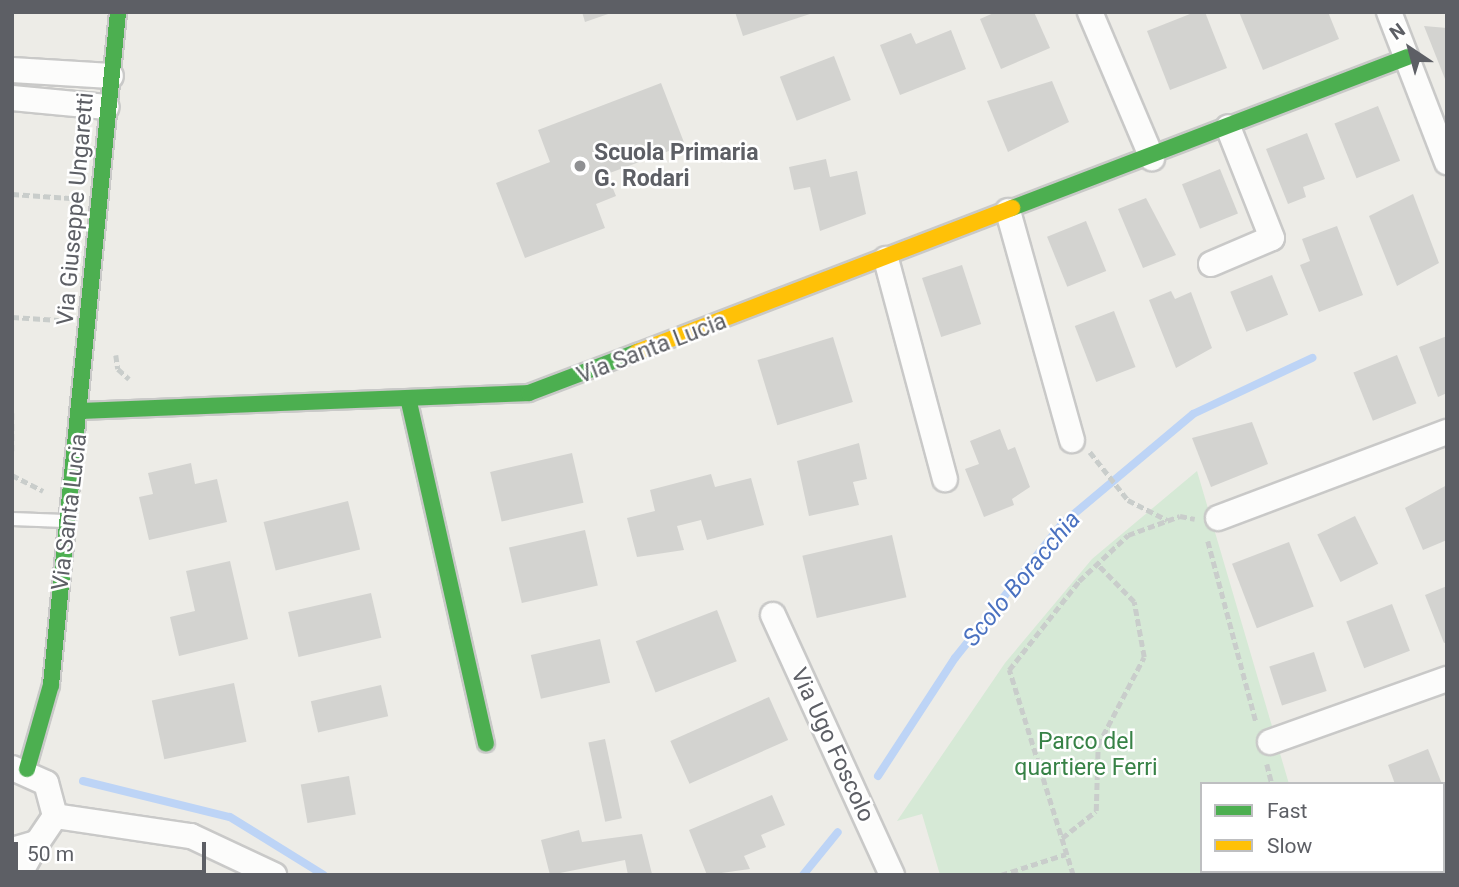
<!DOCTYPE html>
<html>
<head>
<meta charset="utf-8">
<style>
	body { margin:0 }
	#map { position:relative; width:1459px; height:887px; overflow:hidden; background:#edece7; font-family:Roboto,sans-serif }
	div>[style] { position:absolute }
	.green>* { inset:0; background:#d6e9d6 }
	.stream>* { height:8px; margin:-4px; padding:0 4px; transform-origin:4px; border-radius:4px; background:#bdd4f6 }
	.building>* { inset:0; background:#d3d3d0; transform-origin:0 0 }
	.path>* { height:4.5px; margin-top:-2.25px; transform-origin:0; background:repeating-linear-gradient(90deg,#c9cdcb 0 7px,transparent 0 10.5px) }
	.roads { filter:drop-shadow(2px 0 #c9c9c8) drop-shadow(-2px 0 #c9c9c8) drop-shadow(0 2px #c9c9c8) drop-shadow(0 -2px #c9c9c8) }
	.lane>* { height:12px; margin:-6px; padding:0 6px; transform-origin:6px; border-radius:6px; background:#fcfcfb }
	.street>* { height:24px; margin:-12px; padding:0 12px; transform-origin:12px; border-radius:12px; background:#fcfcfb }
	.fast>* { height:16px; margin:-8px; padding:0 8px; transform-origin:8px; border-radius:8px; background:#4caf50 }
	.slow>* { height:16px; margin:-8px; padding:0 8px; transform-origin:8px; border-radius:8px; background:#ffc107 }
	.dots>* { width:19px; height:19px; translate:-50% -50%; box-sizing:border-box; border:4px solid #fff; border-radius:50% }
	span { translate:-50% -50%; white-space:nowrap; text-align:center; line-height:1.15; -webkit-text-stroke:5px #fff; paint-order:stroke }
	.poi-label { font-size:23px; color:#5d5f65; font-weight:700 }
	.left { translate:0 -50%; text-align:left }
	.street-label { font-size:23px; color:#5d5f65 }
	.park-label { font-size:23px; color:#378246 }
	.water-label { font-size:24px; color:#4a71c0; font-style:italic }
	.frame { position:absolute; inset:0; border:14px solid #5d5f65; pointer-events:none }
	.legend { position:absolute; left:1200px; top:782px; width:245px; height:91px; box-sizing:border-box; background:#fff; border:2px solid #bebfc1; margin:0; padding:9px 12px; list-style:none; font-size:21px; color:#5d5f65 }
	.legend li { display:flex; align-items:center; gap:14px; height:35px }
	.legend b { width:35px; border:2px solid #bebfc1 }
	.north { position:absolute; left:1375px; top:14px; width:70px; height:70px; -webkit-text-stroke:5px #fff; paint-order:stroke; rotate:324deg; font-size:19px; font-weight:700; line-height:28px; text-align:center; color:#5d5f65 }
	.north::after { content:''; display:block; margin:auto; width:24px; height:32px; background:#5d5f65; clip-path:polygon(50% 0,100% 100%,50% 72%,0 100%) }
	.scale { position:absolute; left:14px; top:842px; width:192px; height:32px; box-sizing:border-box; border:4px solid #5d5f65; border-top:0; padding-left:9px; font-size:21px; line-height:24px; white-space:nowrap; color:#5d5f65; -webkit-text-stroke:5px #fff; paint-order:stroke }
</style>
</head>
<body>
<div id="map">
	<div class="green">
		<i style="clip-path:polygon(1197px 471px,1289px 784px,1202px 784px,1202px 871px,1316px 875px,940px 875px,922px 814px,897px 821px,1005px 663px,1092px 559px)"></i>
	</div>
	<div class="stream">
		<i style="left:878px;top:776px;width:141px;rotate:-56.9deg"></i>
		<i style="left:955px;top:658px;width:171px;rotate:-51.4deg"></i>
		<i style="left:1062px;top:524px;width:171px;rotate:-40deg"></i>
		<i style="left:1193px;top:414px;width:132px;rotate:-25.2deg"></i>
		<i style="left:83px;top:781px;width:151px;rotate:13.8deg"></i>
		<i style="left:230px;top:817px;width:110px;rotate:31.7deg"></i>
		<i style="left:803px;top:875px;width:55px;rotate:-50.9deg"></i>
	</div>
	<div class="building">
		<i style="clip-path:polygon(582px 12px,611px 12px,611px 13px,585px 22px)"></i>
		<i style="clip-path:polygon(735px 12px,813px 12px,813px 13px,743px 36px)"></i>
		<i style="clip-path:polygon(996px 12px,1034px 12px,1050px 48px,1001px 69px,980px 19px)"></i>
		<i style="clip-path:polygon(1195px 12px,1205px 12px,1227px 68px,1170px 90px,1147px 31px)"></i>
		<i style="clip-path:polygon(1239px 12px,1328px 12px,1339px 39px,1263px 70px)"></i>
		<i style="clip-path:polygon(1424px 26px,1447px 28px,1447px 84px)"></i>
		<i style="clip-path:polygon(951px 30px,966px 69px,900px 95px,880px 45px,911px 33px,916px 44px)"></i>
		<i style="left:834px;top:56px;width:47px;height:58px;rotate:69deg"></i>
		<i style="clip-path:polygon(1052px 81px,1069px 122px,1008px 152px,987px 101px)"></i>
		<i style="clip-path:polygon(661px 83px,685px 145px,607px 174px,616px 196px,596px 204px,605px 228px,525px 258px,496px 183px,550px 162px,538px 130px)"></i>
		<i style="left:1378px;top:106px;width:59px;height:47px;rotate:68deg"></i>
		<i style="clip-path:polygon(1307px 133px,1325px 179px,1303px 187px,1306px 197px,1288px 204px,1266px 149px)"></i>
		<i style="clip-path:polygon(826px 159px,830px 177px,857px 171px,866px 214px,820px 231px,810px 187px,794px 190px,789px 167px)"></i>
		<i style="left:1220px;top:169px;width:48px;height:41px;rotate:68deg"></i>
		<i style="clip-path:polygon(1413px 194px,1439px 263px,1397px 286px,1369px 216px)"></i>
		<i style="clip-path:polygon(1146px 198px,1176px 255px,1143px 268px,1118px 209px)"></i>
		<i style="left:1086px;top:221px;width:54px;height:42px;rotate:68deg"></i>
		<i style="clip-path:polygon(1337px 226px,1363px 295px,1319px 312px,1300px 265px,1310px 261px,1302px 239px)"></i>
		<i style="left:962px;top:265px;width:62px;height:42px;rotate:72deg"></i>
		<i style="left:1272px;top:275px;width:43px;height:45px;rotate:68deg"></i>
		<i style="clip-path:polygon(1171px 291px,1175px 299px,1191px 292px,1212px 348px,1176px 368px,1149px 300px)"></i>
		<i style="left:1114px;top:311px;width:60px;height:42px;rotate:69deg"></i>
		<i style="clip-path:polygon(1447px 336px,1447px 393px,1438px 397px,1419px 347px)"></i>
		<i style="left:833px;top:337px;width:68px;height:79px;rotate:73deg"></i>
		<i style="left:1397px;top:355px;width:52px;height:47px;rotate:68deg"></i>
		<i style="clip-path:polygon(1252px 422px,1268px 464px,1211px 487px,1192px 438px)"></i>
		<i style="clip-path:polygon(1000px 429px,1008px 450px,1015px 447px,1030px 487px,1012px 499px,1014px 505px,984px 517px,965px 469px,979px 464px,970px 441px)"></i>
		<i style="clip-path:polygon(859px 443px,867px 479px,853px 482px,859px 505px,809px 516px,797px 461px)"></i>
		<i style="left:572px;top:453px;width:51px;height:84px;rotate:77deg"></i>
		<i style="clip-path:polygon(191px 463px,195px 484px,217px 479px,227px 522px,149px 540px,139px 497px,153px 494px,148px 473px)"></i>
		<i style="clip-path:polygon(711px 474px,715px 487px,751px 478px,764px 525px,707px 540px,701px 520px,677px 526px,684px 550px,637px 557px,627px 518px,655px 511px,650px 490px)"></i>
		<i style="clip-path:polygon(1447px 485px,1447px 540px,1423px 550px,1405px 508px)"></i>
		<i style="left:348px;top:501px;width:50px;height:87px;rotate:76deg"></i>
		<i style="left:1355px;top:516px;width:53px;height:42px;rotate:64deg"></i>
		<i style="left:585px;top:530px;width:57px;height:78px;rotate:77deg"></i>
		<i style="left:892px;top:535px;width:64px;height:92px;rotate:77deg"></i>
		<i style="left:1289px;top:542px;width:69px;height:61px;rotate:69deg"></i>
		<i style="clip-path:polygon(230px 561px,248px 639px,179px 656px,170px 617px,195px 611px,186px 571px)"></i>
		<i style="clip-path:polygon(1447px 586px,1447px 642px,1444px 643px,1425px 595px)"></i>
		<i style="left:371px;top:593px;width:46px;height:85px;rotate:77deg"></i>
		<i style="left:1392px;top:604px;width:50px;height:49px;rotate:69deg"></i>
		<i style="left:717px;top:610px;width:55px;height:87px;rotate:69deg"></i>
		<i style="left:600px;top:639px;width:45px;height:71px;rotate:77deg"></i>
		<i style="left:1314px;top:652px;width:41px;height:47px;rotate:72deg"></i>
		<i style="left:234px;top:683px;width:60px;height:84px;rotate:78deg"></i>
		<i style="left:381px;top:685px;width:32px;height:72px;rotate:77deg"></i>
		<i style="left:769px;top:697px;width:47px;height:108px;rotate:66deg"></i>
		<i style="left:605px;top:739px;width:81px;height:17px;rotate:78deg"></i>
		<i style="clip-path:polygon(1428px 749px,1442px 784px,1395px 784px,1388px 765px)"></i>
		<i style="left:349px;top:776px;width:39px;height:49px;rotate:80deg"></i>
		<i style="clip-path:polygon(772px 795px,785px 825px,761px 835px,766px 847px,744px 856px,750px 869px,707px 875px,689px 830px)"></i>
		<i style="clip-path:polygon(579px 830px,582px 842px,642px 834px,652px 874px,628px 875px,625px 860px,550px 875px,541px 840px)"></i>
	</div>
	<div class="path">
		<i style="left:12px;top:194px;width:58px;rotate:3.9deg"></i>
		<i style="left:12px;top:317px;width:47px;rotate:3.7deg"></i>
		<i style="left:116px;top:355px;width:14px;rotate:82deg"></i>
		<i style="left:118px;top:369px;width:15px;rotate:42deg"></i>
		<i style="left:12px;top:413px;width:38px;rotate:90deg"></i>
		<i style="left:1090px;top:452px;width:61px;rotate:51.6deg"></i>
		<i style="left:1128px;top:500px;width:44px;rotate:27.1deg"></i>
		<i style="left:12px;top:475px;width:35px;rotate:27deg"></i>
		<i style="left:1208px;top:541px;width:187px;rotate:75.1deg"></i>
		<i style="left:1267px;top:764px;width:21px;rotate:76deg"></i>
		<i style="left:1062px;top:838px;width:43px;rotate:-38.5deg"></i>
		<i style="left:1096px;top:811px;width:66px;rotate:-88.3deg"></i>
		<i style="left:1098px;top:745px;width:99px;rotate:-62.4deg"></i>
		<i style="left:1144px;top:657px;width:56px;rotate:-100.3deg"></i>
		<i style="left:1134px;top:602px;width:54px;rotate:-134.3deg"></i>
		<i style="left:78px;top:875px;width:14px"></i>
		<i style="left:1001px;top:875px;width:68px;rotate:-17.9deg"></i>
		<i style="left:1073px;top:875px;width:215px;rotate:-107.3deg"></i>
		<i style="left:1009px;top:670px;width:113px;rotate:-51.8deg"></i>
		<i style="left:1079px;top:581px;width:67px;rotate:-43.2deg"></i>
		<i style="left:1128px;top:535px;width:55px;rotate:-20.1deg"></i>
		<i style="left:1180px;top:516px;width:15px;rotate:11deg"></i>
		<i style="left:1234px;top:875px;width:15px;rotate:-16deg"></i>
	</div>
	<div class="roads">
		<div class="lane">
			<i style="left:12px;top:519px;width:53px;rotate:2.2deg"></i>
		</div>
		<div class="street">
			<i style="left:1090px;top:12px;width:159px;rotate:67deg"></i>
			<i style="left:1389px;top:12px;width:161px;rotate:68.9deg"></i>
			<i style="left:12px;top:70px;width:99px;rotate:3.5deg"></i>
			<i style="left:12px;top:98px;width:95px;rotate:5.4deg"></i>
			<i style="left:1008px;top:211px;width:238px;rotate:74.4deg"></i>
			<i style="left:886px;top:259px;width:228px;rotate:75deg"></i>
			<i style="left:1211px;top:264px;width:66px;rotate:-23.1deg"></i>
			<i style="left:1272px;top:238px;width:119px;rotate:-111.6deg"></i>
			<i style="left:1218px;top:518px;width:245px;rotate:-20.6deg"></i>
			<i style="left:773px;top:615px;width:286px;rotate:65.4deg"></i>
			<i style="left:1270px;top:742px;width:188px;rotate:-19.6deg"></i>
			<i style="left:55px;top:816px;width:137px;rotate:8.4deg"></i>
			<i style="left:191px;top:836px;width:92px;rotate:25.2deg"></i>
			<i style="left:12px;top:850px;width:26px;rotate:-16deg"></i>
			<i style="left:37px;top:843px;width:32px;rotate:-56deg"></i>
			<i style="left:55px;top:816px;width:34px;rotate:-105deg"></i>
			<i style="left:46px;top:783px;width:36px;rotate:-156deg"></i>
			<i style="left:19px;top:875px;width:37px;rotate:-61deg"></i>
		</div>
		<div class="fast">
			<i style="left:1012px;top:208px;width:423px;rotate:-20.9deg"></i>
			<i style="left:409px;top:402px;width:350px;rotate:77.3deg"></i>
			<i style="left:82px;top:411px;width:447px;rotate:-2.3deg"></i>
			<i style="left:529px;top:393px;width:116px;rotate:-20.8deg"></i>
			<i style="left:27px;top:769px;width:87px;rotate:-74.1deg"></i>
			<i style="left:51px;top:685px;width:676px;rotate:-84.31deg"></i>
		</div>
		<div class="slow">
			<i style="left:637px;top:352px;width:402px;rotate:-21deg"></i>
		</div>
	</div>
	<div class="dots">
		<i style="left:580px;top:166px;background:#8f9092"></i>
	</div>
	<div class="poi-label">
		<span class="left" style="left:594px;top:166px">Scuola Primaria<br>G. Rodari</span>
	</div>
	<div class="street-label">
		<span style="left:76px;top:209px;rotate:-85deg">Via Giuseppe Ungaretti</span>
		<span style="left:652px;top:349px;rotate:-21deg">Via Santa Lucia</span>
		<span style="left:70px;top:512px;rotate:-83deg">Via Santa Lucia</span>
		<span style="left:832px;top:745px;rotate:65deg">Via Ugo Foscolo</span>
	</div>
	<div class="park-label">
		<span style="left:1086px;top:755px">Parco del<br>quartiere Ferri</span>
	</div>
	<div class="water-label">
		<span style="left:1022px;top:579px;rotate:-50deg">Scolo Boracchia</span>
	</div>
	<div class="frame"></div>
	<ul class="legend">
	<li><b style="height:9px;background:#4caf50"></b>Fast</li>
	<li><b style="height:9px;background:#ffc107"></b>Slow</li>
	</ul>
	<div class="north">N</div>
	<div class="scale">50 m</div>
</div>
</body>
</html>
